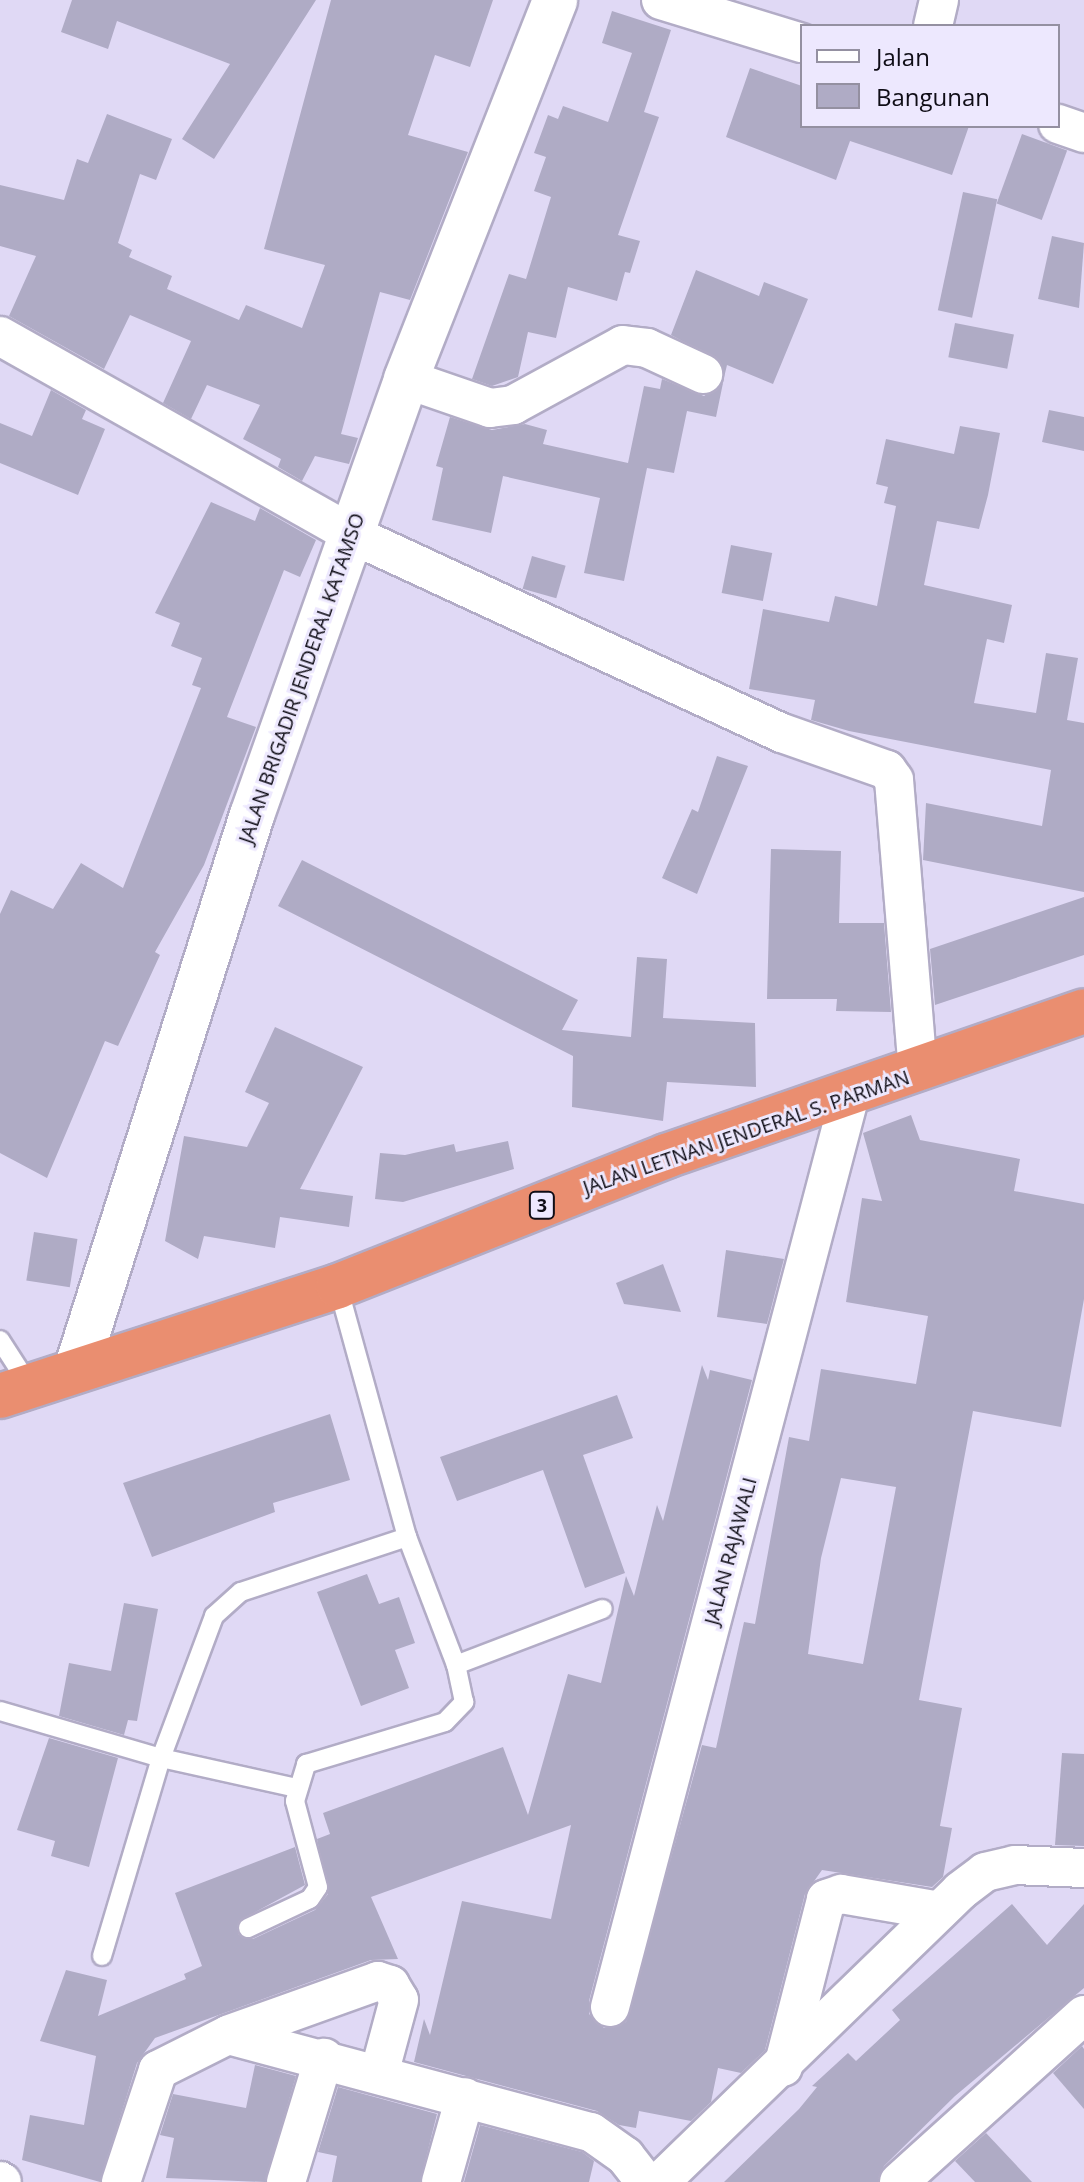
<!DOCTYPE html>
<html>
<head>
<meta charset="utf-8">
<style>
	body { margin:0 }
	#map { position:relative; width:1084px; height:2182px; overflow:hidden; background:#e0d9f5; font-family:"Open Sans",sans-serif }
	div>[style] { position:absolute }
	.building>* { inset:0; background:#afabc5; transform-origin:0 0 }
	.roads { filter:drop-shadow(2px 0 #b2acc6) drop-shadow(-2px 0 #b2acc6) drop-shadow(0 2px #b2acc6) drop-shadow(0 -2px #b2acc6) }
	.service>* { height:18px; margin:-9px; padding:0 9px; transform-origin:9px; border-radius:9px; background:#fff }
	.minor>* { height:38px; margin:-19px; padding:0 19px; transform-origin:19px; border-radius:19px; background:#fff }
	.tertiary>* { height:44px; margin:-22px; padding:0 22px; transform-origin:22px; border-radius:22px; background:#fff }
	.trunk>* { height:44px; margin:-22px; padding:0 22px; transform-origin:22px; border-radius:22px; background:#ea8e70 }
	span { translate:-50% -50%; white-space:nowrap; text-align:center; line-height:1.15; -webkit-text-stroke:6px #ede8fe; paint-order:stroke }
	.shield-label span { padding:2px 6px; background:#ede8fe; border:2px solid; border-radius:6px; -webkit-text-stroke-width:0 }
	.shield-label { font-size:18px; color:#0f0d16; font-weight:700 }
	.street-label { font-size:20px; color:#0f0d16 }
	.legend { position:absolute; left:800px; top:24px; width:260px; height:104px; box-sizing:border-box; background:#ede8fe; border:2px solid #9490a1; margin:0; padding:10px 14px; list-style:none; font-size:24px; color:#0f0d16 }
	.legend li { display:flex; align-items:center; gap:16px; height:40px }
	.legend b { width:40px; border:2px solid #9490a1 }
</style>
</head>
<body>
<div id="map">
	<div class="building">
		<i style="clip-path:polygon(72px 0,316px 0,214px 159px,182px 139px,230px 64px,117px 21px,108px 49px,61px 32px)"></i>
		<i style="clip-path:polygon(331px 0,493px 0,470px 67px,435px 55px,408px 135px,468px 152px,410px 300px,380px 292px,341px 434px,358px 438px,349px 464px,315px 456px,302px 481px,278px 467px,281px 459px,243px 439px,260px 405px,207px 385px,191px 419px,163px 403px,191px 341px,130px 315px,104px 369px,9px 316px,36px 256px,0 246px,0 185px,64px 200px,77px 159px,88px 163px,107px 114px,172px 139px,156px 180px,140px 174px,118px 243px,132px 250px,129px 257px,172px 276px,167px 289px,239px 320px,246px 305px,302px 328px,325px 265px,264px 249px)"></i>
		<i style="clip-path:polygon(612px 11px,671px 30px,644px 112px,659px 117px,618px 235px,640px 241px,630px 273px,625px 272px,617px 301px,568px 287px,556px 338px,528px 332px,518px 377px,492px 386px,472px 379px,509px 274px,526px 279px,551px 197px,534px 191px,546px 157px,534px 153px,548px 115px,558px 119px,563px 106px,608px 122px,632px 53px,602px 43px)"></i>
		<i style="clip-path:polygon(750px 68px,802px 86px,802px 126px,969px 126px,952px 175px,850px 141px,836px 180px,726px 137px)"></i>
		<i style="left:1022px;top:134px;width:48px;height:74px;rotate:20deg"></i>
		<i style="left:963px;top:192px;width:35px;height:121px;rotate:12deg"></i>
		<i style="clip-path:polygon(1052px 236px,1084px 243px,1079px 308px,1038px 299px)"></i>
		<i style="clip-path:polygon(696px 270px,759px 296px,764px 282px,808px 299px,773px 384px,727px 365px,723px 382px,720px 361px,671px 335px)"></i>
		<i style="left:955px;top:323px;width:60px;height:35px;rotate:11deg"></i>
		<i style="clip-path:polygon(662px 379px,704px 396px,723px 383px,716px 417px,687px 411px,674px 473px,647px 468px,624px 581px,584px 573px,600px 498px,503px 476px,491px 533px,432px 520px,443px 468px,436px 466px,450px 417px,492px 430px,525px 424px,547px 430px,543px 444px,628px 463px,644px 386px,660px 389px)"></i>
		<i style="clip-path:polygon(51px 390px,86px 410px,82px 419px,105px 429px,78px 495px,0 463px,0 423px,32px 436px)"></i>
		<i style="clip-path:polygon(1049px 410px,1084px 417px,1084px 451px,1042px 442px)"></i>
		<i style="clip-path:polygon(960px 426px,1000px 433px,988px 495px,979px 529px,937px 521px,924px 585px,1012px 605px,1004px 643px,987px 639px,974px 703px,1036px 713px,1046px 653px,1078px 658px,1067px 720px,1084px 723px,1084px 892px,923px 860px,926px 803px,1042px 826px,1051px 770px,849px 731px,811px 720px,815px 700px,749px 689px,763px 609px,829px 622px,835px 596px,877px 606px,896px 506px,884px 503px,888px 487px,876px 484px,886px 439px,954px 454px)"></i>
		<i style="clip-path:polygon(211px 502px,255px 521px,260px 508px,316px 540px,300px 577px,284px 570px,227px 717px,256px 727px,204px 865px,155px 952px,160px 955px,118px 1046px,105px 1041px,47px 1178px,0 1153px,0 914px,11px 890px,53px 909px,81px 863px,123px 888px,201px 688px,192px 685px,202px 658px,171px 646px,180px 623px,155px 613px)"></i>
		<i style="left:731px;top:545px;width:42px;height:49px;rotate:11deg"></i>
		<i style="left:532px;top:556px;width:35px;height:34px;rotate:16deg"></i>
		<i style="clip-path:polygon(717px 756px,748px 766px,697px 894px,662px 878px,692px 809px,698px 812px)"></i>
		<i style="clip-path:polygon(771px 849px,841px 851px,839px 923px,884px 923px,891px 1012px,836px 1011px,837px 999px,767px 999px)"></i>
		<i style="clip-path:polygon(302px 860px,578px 1000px,562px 1030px,631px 1037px,637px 957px,667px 959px,663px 1018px,755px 1023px,756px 1087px,667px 1082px,663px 1121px,572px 1107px,573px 1056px,278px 906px)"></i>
		<i style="clip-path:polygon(1084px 897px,1084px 955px,935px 1005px,930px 949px)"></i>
		<i style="clip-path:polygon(275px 1027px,363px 1067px,300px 1189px,353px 1196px,349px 1227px,280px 1217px,275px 1248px,204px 1236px,198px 1259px,165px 1241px,184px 1136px,247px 1147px,269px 1103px,245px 1092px)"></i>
		<i style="clip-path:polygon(evenodd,911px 1115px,920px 1140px,1020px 1159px,1014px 1191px,1084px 1204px,1084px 1299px,1061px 1427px,973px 1411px,919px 1700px,962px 1708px,940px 1826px,952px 1828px,943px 1877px,932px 1887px,822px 1870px,805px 1894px,765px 2050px,741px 2073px,718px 2068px,711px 2102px,691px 2121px,639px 2111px,636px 2128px,619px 2125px,597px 2111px,414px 2062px,424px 2019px,430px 2035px,462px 1901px,551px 1919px,571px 1825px,371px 1897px,398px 1959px,371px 1960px,155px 2038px,137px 2063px,100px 2182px,22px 2160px,30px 2115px,84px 2125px,96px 2056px,40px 2041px,66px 1970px,107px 1980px,98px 2016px,186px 1979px,184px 1974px,202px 1966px,175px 1893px,295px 1847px,305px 1885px,239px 1921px,238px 1934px,253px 1939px,315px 1910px,328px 1894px,317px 1839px,330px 1834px,323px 1813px,503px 1747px,528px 1815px,568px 1674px,601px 1683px,626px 1576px,634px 1596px,657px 1505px,663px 1521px,702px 1365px,708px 1380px,710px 1370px,752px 1380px,589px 2001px,589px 2014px,604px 2028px,626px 2022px,702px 1745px,716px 1748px,744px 1622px,755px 1624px,789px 1437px,809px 1441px,821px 1369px,916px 1384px,928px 1316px,846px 1302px,862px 1198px,882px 1201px,863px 1133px,911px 1115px,841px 1478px,896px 1487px,863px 1664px,808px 1654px,821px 1558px,841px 1478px)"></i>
		<i style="clip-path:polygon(508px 1141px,514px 1169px,403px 1202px,375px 1199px,380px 1153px,405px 1155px,454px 1144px,456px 1152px)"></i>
		<i style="left:34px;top:1232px;width:44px;height:49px;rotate:9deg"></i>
		<i style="clip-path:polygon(726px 1250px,784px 1259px,767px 1324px,717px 1317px)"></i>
		<i style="clip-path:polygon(663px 1264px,681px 1312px,624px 1304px,616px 1283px)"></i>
		<i style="clip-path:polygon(617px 1395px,633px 1438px,583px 1455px,625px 1573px,585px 1588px,543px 1470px,457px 1501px,440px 1457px)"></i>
		<i style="clip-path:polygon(330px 1414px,350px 1480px,273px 1503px,275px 1512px,152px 1557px,123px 1483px)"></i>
		<i style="clip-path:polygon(367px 1574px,379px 1604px,399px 1597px,415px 1643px,395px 1650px,409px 1688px,361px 1706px,317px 1592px)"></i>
		<i style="clip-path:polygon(124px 1603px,158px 1609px,137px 1721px,128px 1720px,124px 1735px,59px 1716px,69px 1663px,111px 1671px)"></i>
		<i style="clip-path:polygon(49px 1738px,118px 1758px,89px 1867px,51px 1856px,55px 1841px,17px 1830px)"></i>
		<i style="clip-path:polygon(1062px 1753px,1084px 1754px,1084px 1846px,1055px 1845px)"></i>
		<i style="clip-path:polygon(1012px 1904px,1047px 1945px,1084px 1904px,1084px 1988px,955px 2096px,884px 2166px,878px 2182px,724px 2182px,799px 2109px,817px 2087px,812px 2086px,848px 2053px,856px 2061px,900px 2020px,892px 2010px)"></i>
		<i style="clip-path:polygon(1082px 2046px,1084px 2049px,1084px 2109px,1053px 2073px)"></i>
		<i style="clip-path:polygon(255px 2065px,296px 2076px,265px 2182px,166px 2178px,174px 2138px,160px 2135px,173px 2094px,246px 2108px)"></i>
		<i style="clip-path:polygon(338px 2087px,437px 2114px,420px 2182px,332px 2182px,337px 2156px,318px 2152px)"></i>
		<i style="clip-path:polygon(480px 2125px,582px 2152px,594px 2161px,589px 2182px,464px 2182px)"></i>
		<i style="clip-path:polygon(986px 2133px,1032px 2182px,975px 2182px,955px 2161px)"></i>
	</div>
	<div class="roads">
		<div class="service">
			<i style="left:0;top:1340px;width:54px;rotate:57.2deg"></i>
			<i style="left:456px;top:1665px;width:157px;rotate:-20.9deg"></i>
			<i style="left:0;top:1711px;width:168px;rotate:16.3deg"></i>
			<i style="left:161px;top:1758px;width:138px;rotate:12.5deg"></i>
			<i style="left:248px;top:1928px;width:68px;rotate:-25.1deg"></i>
			<i style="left:310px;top:1899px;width:14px;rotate:-56deg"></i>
			<i style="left:318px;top:1887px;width:89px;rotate:-105deg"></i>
			<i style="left:295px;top:1801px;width:39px;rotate:-73deg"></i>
			<i style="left:306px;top:1764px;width:145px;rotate:-16.8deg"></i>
			<i style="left:445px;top:1722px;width:28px;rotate:-46deg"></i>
			<i style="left:464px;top:1702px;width:38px;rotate:-102deg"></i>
			<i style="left:456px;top:1665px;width:137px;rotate:-110.9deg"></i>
			<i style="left:407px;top:1537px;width:260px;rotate:-105.4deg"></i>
			<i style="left:102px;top:1956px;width:207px;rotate:-73.4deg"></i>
			<i style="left:161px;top:1758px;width:152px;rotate:-69.5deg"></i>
			<i style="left:214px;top:1616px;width:36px;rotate:-42deg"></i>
			<i style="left:241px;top:1592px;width:175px;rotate:-18.3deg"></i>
		</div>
		<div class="minor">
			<i style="left:661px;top:0;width:147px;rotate:17deg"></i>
			<i style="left:933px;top:26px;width:27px;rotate:-77deg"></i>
			<i style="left:1058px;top:124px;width:28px;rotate:19deg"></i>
			<i style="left:0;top:336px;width:403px;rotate:29.4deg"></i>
			<i style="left:351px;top:534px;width:475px;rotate:24.8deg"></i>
			<i style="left:782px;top:733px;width:111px;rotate:19.4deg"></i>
			<i style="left:887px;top:770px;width:12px;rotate:55deg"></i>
			<i style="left:894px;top:780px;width:292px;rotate:85.3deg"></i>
			<i style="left:406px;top:379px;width:89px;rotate:19deg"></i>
			<i style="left:490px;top:408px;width:23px;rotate:-7deg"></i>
			<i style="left:513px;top:405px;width:125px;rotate:-28.6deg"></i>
			<i style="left:623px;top:345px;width:24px;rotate:7deg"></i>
			<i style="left:647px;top:348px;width:62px;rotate:24.9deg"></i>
			<i style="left:610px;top:2007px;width:943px;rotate:-75.26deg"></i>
			<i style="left:230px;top:2034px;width:157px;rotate:-19.7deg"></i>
			<i style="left:378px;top:1981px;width:13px;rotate:18deg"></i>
			<i style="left:390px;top:1985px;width:17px;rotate:59deg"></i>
			<i style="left:399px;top:2000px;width:77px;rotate:105.1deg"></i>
			<i style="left:783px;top:2067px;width:173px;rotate:-75.6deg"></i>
			<i style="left:826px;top:1899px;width:16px;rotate:-18deg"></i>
			<i style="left:841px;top:1894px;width:99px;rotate:9.8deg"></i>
			<i style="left:0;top:2181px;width:2px;rotate:27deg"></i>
			<i style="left:121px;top:2182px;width:118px;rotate:-71.7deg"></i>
			<i style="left:158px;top:2070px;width:78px;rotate:-26.6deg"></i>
			<i style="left:228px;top:2035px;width:376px;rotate:15deg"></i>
			<i style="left:591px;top:2132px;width:42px;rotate:35.2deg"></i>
			<i style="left:625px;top:2156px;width:33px;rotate:52deg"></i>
			<i style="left:286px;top:2182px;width:130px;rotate:-73deg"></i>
			<i style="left:441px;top:2182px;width:88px;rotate:-74.2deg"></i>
			<i style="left:660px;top:2182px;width:418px;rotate:-44.1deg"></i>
			<i style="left:960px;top:1891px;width:31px;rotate:-37deg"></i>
			<i style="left:985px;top:1872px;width:31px;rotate:-13deg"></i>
			<i style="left:1015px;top:1865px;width:69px;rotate:2.5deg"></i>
			<i style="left:899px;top:2182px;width:249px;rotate:-42.1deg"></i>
		</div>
		<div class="tertiary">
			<i style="left:77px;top:1367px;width:579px;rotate:-72.41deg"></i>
			<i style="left:252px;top:815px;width:462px;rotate:-70.5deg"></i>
			<i style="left:406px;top:379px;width:407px;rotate:-68.5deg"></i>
		</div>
		<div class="trunk">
			<i style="left:0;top:1396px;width:355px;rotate:-18deg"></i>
			<i style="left:338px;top:1286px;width:353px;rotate:-21.6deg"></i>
			<i style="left:666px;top:1156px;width:442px;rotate:-19.1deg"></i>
		</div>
	</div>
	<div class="shield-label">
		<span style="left:542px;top:1205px">3</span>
	</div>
	<div class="street-label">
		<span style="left:301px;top:678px;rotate:-71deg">JALAN BRIGADIR JENDERAL KATAMSO</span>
		<span style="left:746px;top:1132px;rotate:-19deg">JALAN LETNAN JENDERAL S. PARMAN</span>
		<span style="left:730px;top:1551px;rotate:-75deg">JALAN RAJAWALI</span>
	</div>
	<ul class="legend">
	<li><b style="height:10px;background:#fff"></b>Jalan</li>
	<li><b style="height:22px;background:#afabc5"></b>Bangunan</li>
	</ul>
</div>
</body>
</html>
